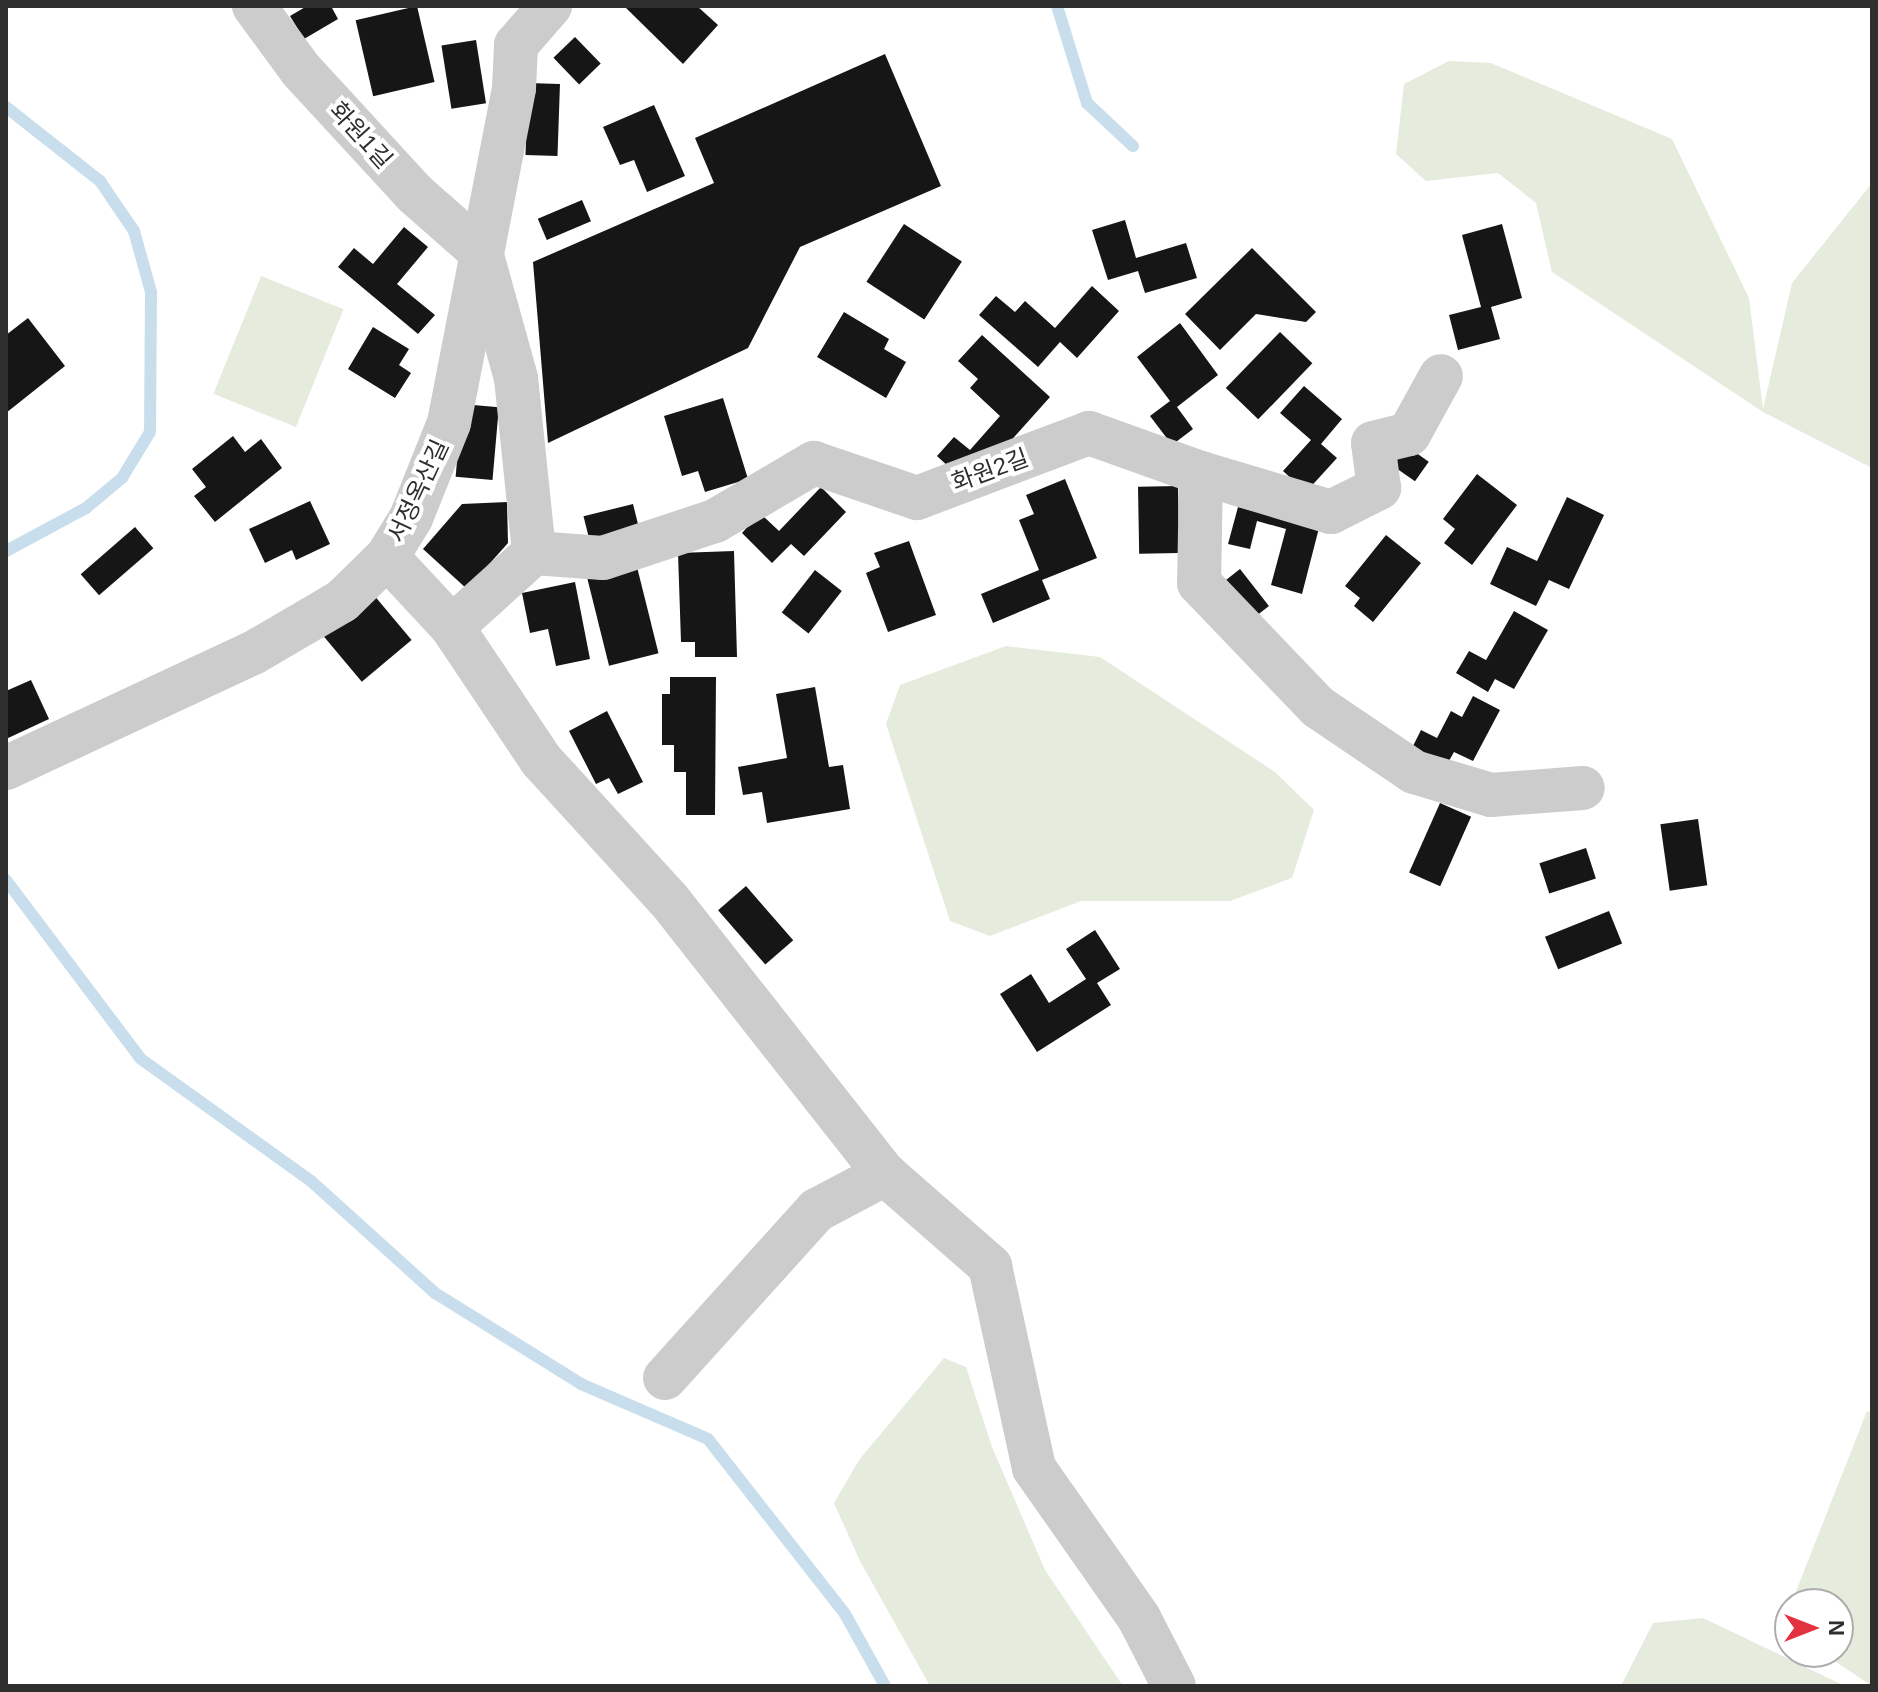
<!DOCTYPE html>
<html>
<head>
<meta charset="utf-8">
<style>
	body { margin:0 }
	#map { position:relative; width:1878px; height:1692px; overflow:hidden; background:#fff; font-family:Helvetica,"Noto Sans KR",sans-serif }
	div>[style] { position:absolute }
	.green>* { inset:0; background:#e5ecdd; transform-origin:0 0 }
	.stream>* { height:12px; margin:-6px; padding:0 6px; transform-origin:6px; border-radius:6px; background:#c9deec }
	.building>* { inset:0; background:#161616; transform-origin:0 0 }
	.minor>* { height:44px; margin:-22px; padding:0 22px; transform-origin:22px; border-radius:22px; background:#ccc }
	span { translate:-50% -50%; white-space:nowrap; text-align:center; line-height:1.15; -webkit-text-stroke:8px #fff; paint-order:stroke }
	.street-label { font-size:24px; color:#2f2f2f }
	.frame { position:absolute; inset:0; border:8px solid #2f2f2f; pointer-events:none }
	.north { position:absolute; left:1774px; top:1588px; width:80px; height:80px; box-sizing:border-box; background:#fff; border:2px solid #acacac; border-radius:50%; rotate:90deg; font-size:22px; font-weight:700; line-height:32px; text-align:center; color:#2f2f2f }
	.north::after { content:''; display:block; margin:auto; width:28px; height:36px; background:#e43340; clip-path:polygon(50% 0,100% 100%,50% 72%,0 100%) }
</style>
</head>
<body>
<div id="map">
	<div class="green">
		<i style="clip-path:polygon(1449px 61px,1491px 63px,1672px 139px,1749px 298px,1763px 409px,1792px 283px,1872px 183px,1872px 468px,1763px 412px,1552px 272px,1536px 203px,1498px 173px,1426px 181px,1396px 154px,1404px 84px)"></i>
		<i style="left:261px;top:276px;width:89px;height:127px;rotate:22deg"></i>
		<i style="clip-path:polygon(1006px 646px,1100px 657px,1275px 772px,1314px 810px,1292px 878px,1230px 901px,1081px 901px,990px 936px,950px 921px,886px 724px,900px 685px)"></i>
		<i style="clip-path:polygon(944px 1358px,966px 1367px,992px 1447px,1045px 1570px,1123px 1686px,930px 1686px,860px 1561px,834px 1503px,859px 1460px)"></i>
		<i style="clip-path:polygon(1867px 1411px,1872px 1413px,1872px 1686px,1821px 1652px,1838px 1652px,1838px 1604px,1791px 1604px)"></i>
		<i style="clip-path:polygon(1703px 1618px,1845px 1686px,1621px 1686px,1653px 1623px)"></i>
	</div>
	<div class="stream">
		<i style="left:1057px;top:6px;width:102px;rotate:72.8deg"></i>
		<i style="left:1087px;top:103px;width:63px;rotate:43.1deg"></i>
		<i style="left:6px;top:107px;width:120px;rotate:38.2deg"></i>
		<i style="left:100px;top:181px;width:60px;rotate:55.8deg"></i>
		<i style="left:134px;top:231px;width:63px;rotate:74.4deg"></i>
		<i style="left:151px;top:292px;width:140px;rotate:90.4deg"></i>
		<i style="left:150px;top:432px;width:54px;rotate:121.3deg"></i>
		<i style="left:122px;top:478px;width:47px;rotate:140.2deg"></i>
		<i style="left:86px;top:508px;width:91px;rotate:151.7deg"></i>
		<i style="left:6px;top:880px;width:224px;rotate:53deg"></i>
		<i style="left:141px;top:1059px;width:209px;rotate:35.7deg"></i>
		<i style="left:311px;top:1181px;width:167px;rotate:42.1deg"></i>
		<i style="left:435px;top:1293px;width:172px;rotate:31.9deg"></i>
		<i style="left:581px;top:1384px;width:138px;rotate:23.4deg"></i>
		<i style="left:708px;top:1439px;width:222px;rotate:51.9deg"></i>
		<i style="left:845px;top:1614px;width:82px;rotate:60.9deg"></i>
	</div>
	<div class="building">
		<i style="clip-path:polygon(307px 6px,331px 6px,338px 19px,304px 39px,290px 16px)"></i>
		<i style="left:417px;top:6px;width:78px;height:63px;rotate:77deg"></i>
		<i style="clip-path:polygon(624px 6px,697px 6px,718px 25px,683px 64px)"></i>
		<i style="left:575px;top:37px;width:37px;height:30px;rotate:46deg"></i>
		<i style="left:476px;top:40px;width:64px;height:35px;rotate:81deg"></i>
		<i style="clip-path:polygon(885px 54px,941px 186px,800px 247px,748px 348px,548px 443px,533px 262px,714px 183px,695px 138px)"></i>
		<i style="left:528px;top:83px;width:32px;height:72px;rotate:2deg"></i>
		<i style="clip-path:polygon(654px 105px,685px 176px,647px 192px,634px 160px,620px 165px,603px 127px)"></i>
		<i style="left:582px;top:200px;width:23px;height:48px;rotate:67deg"></i>
		<i style="clip-path:polygon(1125px 220px,1136px 258px,1186px 243px,1197px 278px,1145px 293px,1138px 271px,1108px 280px,1092px 230px)"></i>
		<i style="left:904px;top:224px;width:69px;height:69px;rotate:33deg"></i>
		<i style="clip-path:polygon(1502px 224px,1522px 298px,1491px 307px,1500px 339px,1458px 350px,1449px 315px,1481px 307px,1462px 235px)"></i>
		<i style="clip-path:polygon(404px 227px,428px 247px,397px 284px,435px 315px,418px 334px,338px 267px,354px 248px,373px 264px)"></i>
		<i style="clip-path:polygon(1252px 248px,1316px 312px,1306px 322px,1256px 314px,1220px 350px,1185px 314px)"></i>
		<i style="clip-path:polygon(1092px 286px,1119px 311px,1077px 358px,1060px 342px,1038px 367px,979px 315px,996px 296px,1015px 312px,1025px 301px,1055px 328px)"></i>
		<i style="clip-path:polygon(844px 312px,889px 339px,884px 349px,906px 362px,886px 398px,817px 357px)"></i>
		<i style="clip-path:polygon(28px 318px,65px 366px,6px 413px,6px 335px)"></i>
		<i style="clip-path:polygon(1180px 323px,1218px 375px,1177px 407px,1193px 429px,1172px 445px,1150px 416px,1170px 401px,1137px 357px)"></i>
		<i style="clip-path:polygon(373px 327px,409px 349px,399px 365px,411px 373px,395px 398px,348px 369px)"></i>
		<i style="left:1280px;top:332px;width:45px;height:78px;rotate:44deg"></i>
		<i style="clip-path:polygon(982px 335px,1050px 397px,991px 463px,951px 469px,937px 456px,954px 437px,970px 450px,1000px 416px,970px 388px,978px 379px,958px 361px)"></i>
		<i style="clip-path:polygon(1304px 386px,1342px 419px,1321px 444px,1337px 458px,1306px 492px,1283px 471px,1311px 440px,1280px 413px)"></i>
		<i style="clip-path:polygon(723px 398px,748px 479px,705px 492px,698px 471px,682px 476px,664px 416px)"></i>
		<i style="left:462px;top:404px;width:37px;height:73px;rotate:5deg"></i>
		<i style="clip-path:polygon(233px 436px,245px 452px,261px 439px,282px 468px,215px 522px,194px 496px,206px 487px,192px 469px)"></i>
		<i style="left:1405px;top:445px;width:29px;height:24px;rotate:35deg"></i>
		<i style="clip-path:polygon(1477px 474px,1517px 505px,1472px 565px,1444px 543px,1455px 529px,1443px 519px)"></i>
		<i style="clip-path:polygon(1065px 479px,1097px 558px,1042px 580px,1050px 599px,993px 623px,981px 594px,1039px 570px,1019px 520px,1034px 514px,1026px 495px)"></i>
		<i style="left:1178px;top:486px;width:67px;height:40px;rotate:89deg"></i>
		<i style="clip-path:polygon(821px 487px,846px 512px,804px 556px,791px 544px,772px 563px,742px 533px,760px 513px,779px 531px)"></i>
		<i style="clip-path:polygon(1567px 497px,1604px 515px,1569px 589px,1549px 580px,1536px 606px,1490px 584px,1507px 547px,1537px 561px)"></i>
		<i style="clip-path:polygon(310px 501px,330px 544px,296px 560px,292px 550px,265px 563px,249px 529px)"></i>
		<i style="clip-path:polygon(507px 502px,508px 543px,467px 589px,423px 549px,462px 504px)"></i>
		<i style="left:633px;top:504px;width:25px;height:51px;rotate:76deg"></i>
		<i style="clip-path:polygon(1238px 507px,1319px 528px,1302px 594px,1271px 585px,1286px 529px,1257px 521px,1250px 549px,1228px 544px)"></i>
		<i style="left:135px;top:527px;width:28px;height:72px;rotate:49deg"></i>
		<i style="clip-path:polygon(1386px 535px,1421px 563px,1373px 622px,1354px 606px,1360px 598px,1345px 586px)"></i>
		<i style="clip-path:polygon(909px 541px,936px 615px,888px 632px,866px 573px,880px 567px,874px 553px)"></i>
		<i style="clip-path:polygon(734px 551px,737px 657px,695px 657px,695px 642px,681px 642px,678px 553px)"></i>
		<i style="left:637px;top:567px;width:89px;height:51px;rotate:76deg"></i>
		<i style="left:1240px;top:569px;width:47px;height:19px;rotate:52deg"></i>
		<i style="left:815px;top:570px;width:34px;height:54px;rotate:38deg"></i>
		<i style="clip-path:polygon(575px 582px,590px 659px,556px 666px,548px 629px,530px 633px,522px 593px)"></i>
		<i style="left:373px;top:594px;width:60px;height:65px;rotate:50deg"></i>
		<i style="clip-path:polygon(1514px 611px,1548px 630px,1514px 689px,1495px 679px,1488px 692px,1456px 673px,1469px 651px,1486px 660px)"></i>
		<i style="clip-path:polygon(670px 677px,716px 677px,715px 815px,686px 815px,686px 772px,674px 772px,674px 745px,662px 745px,662px 694px,670px 694px)"></i>
		<i style="clip-path:polygon(31px 680px,49px 719px,6px 739px,6px 691px)"></i>
		<i style="clip-path:polygon(815px 687px,829px 767px,843px 765px,850px 809px,767px 823px,762px 792px,743px 795px,738px 767px,787px 758px,776px 694px)"></i>
		<i style="clip-path:polygon(1473px 696px,1500px 710px,1473px 761px,1454px 752px,1445px 768px,1411px 750px,1421px 730px,1437px 738px,1451px 711px,1462px 717px)"></i>
		<i style="clip-path:polygon(607px 711px,643px 782px,618px 794px,609px 778px,596px 784px,569px 731px)"></i>
		<i style="left:1440px;top:803px;width:34px;height:76px;rotate:24deg"></i>
		<i style="left:1698px;top:819px;width:67px;height:38px;rotate:82deg"></i>
		<i style="left:1586px;top:848px;width:32px;height:49px;rotate:72deg"></i>
		<i style="left:746px;top:886px;width:72px;height:37px;rotate:49deg"></i>
		<i style="left:1609px;top:911px;width:35px;height:69px;rotate:68deg"></i>
		<i style="clip-path:polygon(1095px 930px,1120px 969px,1097px 983px,1111px 1005px,1037px 1052px,1000px 994px,1031px 974px,1049px 1003px,1086px 979px,1066px 949px)"></i>
	</div>
	<div class="minor">
		<i style="left:254px;top:6px;width:79px;rotate:53.7deg"></i>
		<i style="left:301px;top:70px;width:167px;rotate:47.4deg"></i>
		<i style="left:414px;top:193px;width:89px;rotate:41.4deg"></i>
		<i style="left:481px;top:252px;width:131px;rotate:74.5deg"></i>
		<i style="left:516px;top:378px;width:176px;rotate:84.1deg"></i>
		<i style="left:534px;top:553px;width:69px;rotate:4.1deg"></i>
		<i style="left:603px;top:558px;width:118px;rotate:-18.3deg"></i>
		<i style="left:715px;top:521px;width:115px;rotate:-30.4deg"></i>
		<i style="left:814px;top:463px;width:109px;rotate:18.8deg"></i>
		<i style="left:917px;top:498px;width:184px;rotate:-20.7deg"></i>
		<i style="left:1089px;top:433px;width:119px;rotate:19.7deg"></i>
		<i style="left:1201px;top:473px;width:110px;rotate:91deg"></i>
		<i style="left:1199px;top:583px;width:172px;rotate:46.2deg"></i>
		<i style="left:1318px;top:707px;width:116px;rotate:34.1deg"></i>
		<i style="left:1414px;top:772px;width:80px;rotate:16.6deg"></i>
		<i style="left:1491px;top:795px;width:92px;rotate:-4.4deg"></i>
		<i style="left:1201px;top:473px;width:136px;rotate:16.7deg"></i>
		<i style="left:1331px;top:512px;width:54px;rotate:-26.6deg"></i>
		<i style="left:1379px;top:488px;width:45px;rotate:-97.6deg"></i>
		<i style="left:1373px;top:443px;width:37px;rotate:-14deg"></i>
		<i style="left:1409px;top:434px;width:66px;rotate:-61.1deg"></i>
		<i style="left:387px;top:557px;width:96px;rotate:47.1deg"></i>
		<i style="left:452px;top:627px;width:160px;rotate:56.2deg"></i>
		<i style="left:541px;top:760px;width:190px;rotate:47.6deg"></i>
		<i style="left:669px;top:900px;width:349px;rotate:51.8deg"></i>
		<i style="left:885px;top:1174px;width:140px;rotate:41.2deg"></i>
		<i style="left:990px;top:1266px;width:207px;rotate:77.7deg"></i>
		<i style="left:1034px;top:1468px;width:183px;rotate:55deg"></i>
		<i style="left:1139px;top:1618px;width:76px;rotate:62.8deg"></i>
		<i style="left:452px;top:627px;width:110px;rotate:-42.1deg"></i>
		<i style="left:6px;top:768px;width:272px;rotate:-25deg"></i>
		<i style="left:253px;top:653px;width:103px;rotate:-30.3deg"></i>
		<i style="left:342px;top:601px;width:63px;rotate:-44.4deg"></i>
		<i style="left:387px;top:557px;width:46px;rotate:-58.4deg"></i>
		<i style="left:411px;top:518px;width:102px;rotate:-68.2deg"></i>
		<i style="left:449px;top:423px;width:341px;rotate:-79deg"></i>
		<i style="left:514px;top:88px;width:43px;rotate:-87.3deg"></i>
		<i style="left:516px;top:45px;width:52px;rotate:-48.9deg"></i>
		<i style="left:665px;top:1378px;width:227px;rotate:-47.9deg"></i>
		<i style="left:817px;top:1210px;width:77px;rotate:-27.9deg"></i>
	</div>
	<div class="street-label">
		<span style="left:361px;top:135px;rotate:48deg">화원1길</span>
		<span style="left:990px;top:470px;rotate:-20deg">화원2길</span>
		<span style="left:418px;top:491px;rotate:-65deg">서정옥산길</span>
	</div>
	<div class="frame"></div>
	<div class="north">N</div>
</div>
</body>
</html>
